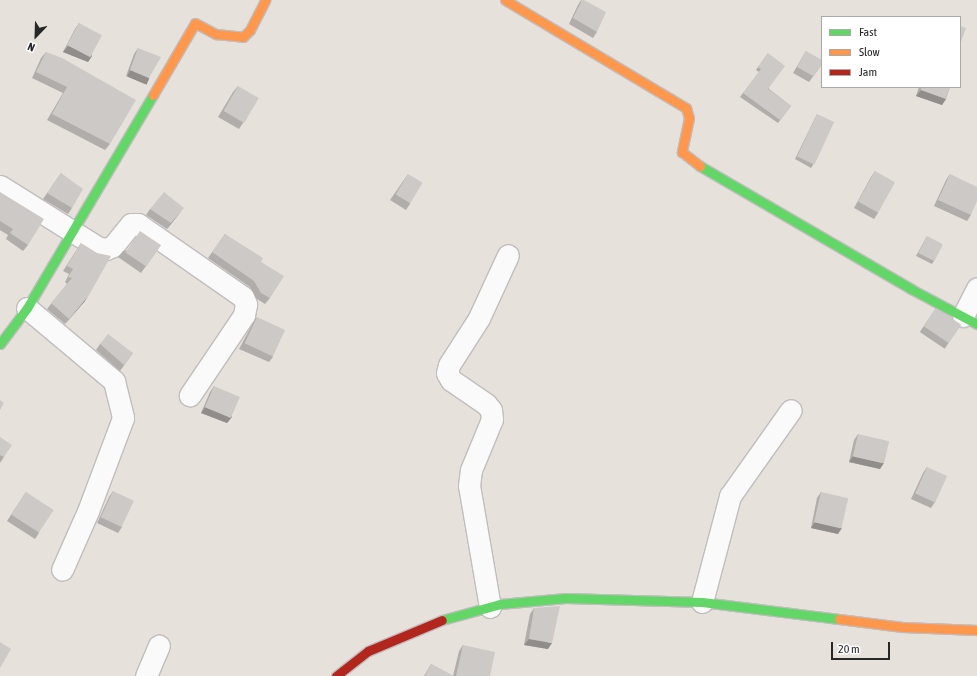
<!DOCTYPE html>
<html>
<head>
<meta charset="utf-8">
<style>
	body { margin:0 }
	#map { position:relative; width:977px; height:676px; overflow:hidden; background:#e7e1dc; font-family:"Asap Condensed",sans-serif }
	div>[style] { position:absolute }
	.roads { filter:drop-shadow(1px 0 #c0bdbe) drop-shadow(-1px 0 #c0bdbe) drop-shadow(0 1px #c0bdbe) drop-shadow(0 -1px #c0bdbe) }
	.street>* { height:21px; margin:-10.5px; padding:0 10.5px; transform-origin:10.5px; border-radius:10.5px; background:#fbfafa }
	.fast>* { height:9px; margin:-4.5px; padding:0 4.5px; transform-origin:4.5px; border-radius:4.5px; background:#63d668 }
	.slow>* { height:9px; margin:-4.5px; padding:0 4.5px; transform-origin:4.5px; border-radius:4.5px; background:#ff974d }
	.jam>* { height:9px; margin:-4.5px; padding:0 4.5px; transform-origin:4.5px; border-radius:4.5px; background:#b3261e }
	.wall>* { inset:0; background:#b0adaa; transform-origin:0 0 }
	.shaded-wall>* { inset:0; background:#908d8b; transform-origin:0 0 }
	.building>* { inset:0; background:#cdc9c6; transform-origin:0 0 }
	span { translate:-50% -50%; white-space:nowrap; text-align:center; line-height:1.15; -webkit-text-stroke:3px #fff; paint-order:stroke }
	.legend { position:absolute; left:821px; top:16px; width:140px; height:72px; box-sizing:border-box; background:#fff; border:1px solid #a9a9a9; margin:0; padding:5px 7px; list-style:none; font-size:12px; color:#272727 }
	.legend li { display:flex; align-items:center; gap:8px; height:20px }
	.legend b { width:20px; border:1px solid #a9a9a9 }
	.north { position:absolute; left:16px; top:16px; width:40px; height:40px; -webkit-text-stroke:3px #fff; paint-order:stroke; rotate:203deg; font-size:11px; font-weight:700; line-height:16px; text-align:center; color:#272727 }
	.north::after { content:''; display:block; margin:auto; width:14px; height:18px; background:#272727; clip-path:polygon(50% 0,100% 100%,50% 72%,0 100%) }
	.scale { position:absolute; left:831px; top:642px; width:59px; height:18px; box-sizing:border-box; border:2px solid #272727; border-top:0; padding-left:5px; font-size:12px; line-height:14px; white-space:nowrap; color:#272727; -webkit-text-stroke:3px #fff; paint-order:stroke }
</style>
</head>
<body>
<div id="map">
	<div class="roads">
		<div class="street">
			<i style="left:0;top:186px;width:117px;rotate:32.1deg"></i>
			<i style="left:99px;top:248px;width:7px;rotate:8deg"></i>
			<i style="left:106px;top:249px;width:8px;rotate:-23deg"></i>
			<i style="left:113px;top:246px;width:28px;rotate:-51deg"></i>
			<i style="left:131px;top:224px;width:7px"></i>
			<i style="left:138px;top:224px;width:128px;rotate:34.8deg"></i>
			<i style="left:243px;top:297px;width:8px;rotate:67deg"></i>
			<i style="left:246px;top:304px;width:11px;rotate:100deg"></i>
			<i style="left:244px;top:315px;width:97px;rotate:124deg"></i>
			<i style="left:27px;top:308px;width:114px;rotate:40deg"></i>
			<i style="left:114px;top:381px;width:38px;rotate:76deg"></i>
			<i style="left:123px;top:418px;width:99px;rotate:110.6deg"></i>
			<i style="left:88px;top:511px;width:64px;rotate:113.8deg"></i>
			<i style="left:963px;top:316px;width:31px;rotate:-63deg"></i>
			<i style="left:702px;top:602px;width:110px;rotate:-75.2deg"></i>
			<i style="left:730px;top:496px;width:105px;rotate:-54.7deg"></i>
			<i style="left:490px;top:607px;width:123px;rotate:-99.8deg"></i>
			<i style="left:469px;top:486px;width:16px;rotate:-83deg"></i>
			<i style="left:471px;top:470px;width:55px;rotate:-67.6deg"></i>
			<i style="left:492px;top:419px;width:9px;rotate:-96deg"></i>
			<i style="left:491px;top:410px;width:8px;rotate:-130deg"></i>
			<i style="left:486px;top:404px;width:42px;rotate:-145.6deg"></i>
			<i style="left:451px;top:380px;width:8px;rotate:-120deg"></i>
			<i style="left:447px;top:373px;width:8px;rotate:-76deg"></i>
			<i style="left:449px;top:365px;width:56px;rotate:-57.4deg"></i>
			<i style="left:479px;top:318px;width:69px;rotate:-65.3deg"></i>
			<i style="left:146px;top:676px;width:33px;rotate:-67deg"></i>
		</div>
		<div class="fast">
			<i style="left:700px;top:166px;width:244px;rotate:30.2deg"></i>
			<i style="left:911px;top:289px;width:75px;rotate:27.9deg"></i>
			<i style="left:0;top:344px;width:45px;rotate:-53.1deg"></i>
			<i style="left:27px;top:308px;width:247px;rotate:-59.4deg"></i>
			<i style="left:442px;top:620px;width:60px;rotate:-15.4deg"></i>
			<i style="left:500px;top:604px;width:66px;rotate:-5.2deg"></i>
			<i style="left:566px;top:598px;width:136px;rotate:1.7deg"></i>
			<i style="left:702px;top:602px;width:138px;rotate:7.1deg"></i>
		</div>
		<div class="slow">
			<i style="left:505px;top:0;width:211px;rotate:30.8deg"></i>
			<i style="left:686px;top:108px;width:10px;rotate:73deg"></i>
			<i style="left:689px;top:118px;width:35px;rotate:102deg"></i>
			<i style="left:682px;top:152px;width:23px;rotate:38deg"></i>
			<i style="left:153px;top:95px;width:83px;rotate:-59.7deg"></i>
			<i style="left:195px;top:23px;width:24px;rotate:28deg"></i>
			<i style="left:216px;top:34px;width:27px;rotate:6deg"></i>
			<i style="left:243px;top:37px;width:10px;rotate:-45deg"></i>
			<i style="left:250px;top:30px;width:34px;rotate:-63deg"></i>
			<i style="left:839px;top:619px;width:64px;rotate:7.2deg"></i>
			<i style="left:902px;top:627px;width:75px;rotate:2.3deg"></i>
		</div>
		<div class="jam">
			<i style="left:336px;top:676px;width:41px;rotate:-38deg"></i>
			<i style="left:368px;top:651px;width:80px;rotate:-22.7deg"></i>
		</div>
	</div>
	<div class="wall">
		<i style="clip-path:polygon(581px 0,597px 32px,593px 38px,569px 24px,578px 5px)"></i>
		<i style="clip-path:polygon(79px 23px,92px 56px,88px 62px,63px 52px,75px 29px)"></i>
		<i style="clip-path:polygon(138px 48px,149px 78px,145px 84px,126px 76px,134px 54px)"></i>
		<i style="clip-path:polygon(806px 51px,822px 64px,809px 82px,793px 73px)"></i>
		<i style="clip-path:polygon(46px 52px,110px 144px,105px 150px,47px 120px,63px 93px,32px 78px,41px 58px)"></i>
		<i style="clip-path:polygon(768px 53px,769px 89px,791px 106px,778px 123px,740px 97px,759px 72px,756px 70px)"></i>
		<i style="clip-path:polygon(238px 86px,243px 123px,239px 129px,218px 117px,233px 92px)"></i>
		<i style="clip-path:polygon(919px 87px,950px 87px,946px 99px,942px 105px,916px 96px)"></i>
		<i style="clip-path:polygon(817px 114px,813px 165px,811px 168px,795px 159px,815px 118px)"></i>
		<i style="clip-path:polygon(875px 171px,878px 213px,874px 219px,854px 208px,871px 177px)"></i>
		<i style="clip-path:polygon(61px 173px,72px 208px,68px 214px,43px 199px)"></i>
		<i style="clip-path:polygon(408px 174px,410px 204px,406px 210px,390px 200px)"></i>
		<i style="clip-path:polygon(950px 174px,971px 215px,967px 221px,934px 206px,946px 180px)"></i>
		<i style="clip-path:polygon(0 192px,28px 245px,23px 251px,6px 239px,8px 235px,0 230px)"></i>
		<i style="clip-path:polygon(150px 209px,179px 214px,167px 229px,146px 215px)"></i>
		<i style="clip-path:polygon(225px 234px,261px 262px,270px 298px,265px 304px,257px 299px,250px 287px,208px 258px)"></i>
		<i style="clip-path:polygon(927px 236px,934px 261px,932px 264px,916px 256px)"></i>
		<i style="clip-path:polygon(81px 243px,85px 301px,65px 324px,47px 309px,67px 284px,65px 282px,69px 274px,63px 271px)"></i>
		<i style="clip-path:polygon(161px 245px,141px 273px,118px 257px,123px 251px)"></i>
		<i style="left:936px;top:308px;width:30px;height:29px;rotate:34deg"></i>
		<i style="clip-path:polygon(257px 317px,273px 357px,269px 362px,239px 349px,253px 323px)"></i>
		<i style="clip-path:polygon(100px 344px,133px 353px,120px 371px,96px 350px)"></i>
		<i style="clip-path:polygon(214px 386px,232px 417px,227px 423px,201px 413px,210px 392px)"></i>
		<i style="clip-path:polygon(858px 434px,880px 469px,849px 462px,854px 440px)"></i>
		<i style="clip-path:polygon(0 437px,4px 457px,0 463px)"></i>
		<i style="clip-path:polygon(927px 467px,935px 502px,931px 508px,911px 499px,923px 473px)"></i>
		<i style="clip-path:polygon(113px 491px,122px 527px,118px 533px,97px 523px,109px 497px)"></i>
		<i style="clip-path:polygon(26px 492px,39px 533px,35px 539px,7px 521px)"></i>
		<i style="clip-path:polygon(821px 492px,838px 534px,811px 528px,817px 498px)"></i>
		<i style="clip-path:polygon(534px 608px,548px 649px,524px 645px,530px 614px)"></i>
		<i style="clip-path:polygon(463px 645px,490px 676px,424px 676px,431px 664px,453px 676px,459px 651px)"></i>
	</div>
	<div class="shaded-wall">
		<i style="clip-path:polygon(68px 46px,92px 56px,88px 62px,63px 52px)"></i>
		<i style="left:130px;top:70px;width:21px;height:7px;rotate:23deg"></i>
		<i style="clip-path:polygon(921px 90px,946px 99px,942px 105px,916px 96px)"></i>
		<i style="clip-path:polygon(184px 208px,179px 214px,167px 229px,171px 223px)"></i>
		<i style="clip-path:polygon(89px 295px,85px 301px,65px 324px,69px 319px)"></i>
		<i style="clip-path:polygon(205px 407px,232px 417px,227px 423px,201px 413px)"></i>
		<i style="clip-path:polygon(853px 456px,884px 463px,880px 469px,849px 462px)"></i>
		<i style="clip-path:polygon(815px 522px,842px 528px,838px 534px,811px 528px)"></i>
		<i style="clip-path:polygon(529px 639px,552px 643px,548px 649px,524px 645px)"></i>
	</div>
	<div class="building">
		<i style="clip-path:polygon(582px 0,584px 0,606px 12px,597px 32px,573px 18px)"></i>
		<i style="left:79px;top:23px;width:26px;height:25px;rotate:28deg"></i>
		<i style="clip-path:polygon(960px 26px,966px 28px,960px 45px)"></i>
		<i style="clip-path:polygon(138px 48px,161px 57px,149px 78px,130px 70px)"></i>
		<i style="clip-path:polygon(806px 51px,822px 60px,822px 64px,813px 76px,797px 67px)"></i>
		<i style="clip-path:polygon(46px 52px,62px 58px,136px 100px,110px 144px,52px 114px,67px 87px,36px 72px)"></i>
		<i style="clip-path:polygon(768px 53px,785px 66px,768px 89px,791px 106px,780px 120px,743px 93px,761px 69px,758px 67px)"></i>
		<i style="left:238px;top:86px;width:24px;height:29px;rotate:30deg"></i>
		<i style="clip-path:polygon(921px 87px,950px 87px,946px 99px,921px 90px)"></i>
		<i style="left:817px;top:114px;width:19px;height:47px;rotate:25deg"></i>
		<i style="left:875px;top:171px;width:23px;height:35px;rotate:29deg"></i>
		<i style="clip-path:polygon(61px 173px,83px 189px,72px 208px,47px 193px)"></i>
		<i style="left:408px;top:174px;width:17px;height:24px;rotate:31deg"></i>
		<i style="clip-path:polygon(950px 174px,977px 187px,977px 201px,971px 215px,938px 200px)"></i>
		<i style="clip-path:polygon(0 192px,44px 219px,28px 245px,10px 233px,13px 229px,0 221px)"></i>
		<i style="clip-path:polygon(164px 192px,184px 208px,171px 223px,150px 209px)"></i>
		<i style="left:140px;top:231px;width:25px;height:26px;rotate:34deg"></i>
		<i style="clip-path:polygon(225px 234px,263px 258px,261px 262px,284px 276px,270px 298px,261px 293px,254px 281px,212px 252px)"></i>
		<i style="left:927px;top:236px;width:18px;height:19px;rotate:27deg"></i>
		<i style="clip-path:polygon(81px 243px,97px 253px,111px 256px,89px 295px,69px 319px,51px 303px,72px 278px,68px 277px,73px 269px,67px 266px)"></i>
		<i style="left:936px;top:308px;width:30px;height:22px;rotate:34deg"></i>
		<i style="left:257px;top:317px;width:31px;height:29px;rotate:25deg"></i>
		<i style="clip-path:polygon(108px 334px,133px 353px,124px 365px,100px 344px)"></i>
		<i style="left:214px;top:386px;width:28px;height:23px;rotate:23deg"></i>
		<i style="clip-path:polygon(0 400px,4px 403px,0 410px)"></i>
		<i style="left:858px;top:434px;width:32px;height:23px;rotate:13deg"></i>
		<i style="clip-path:polygon(0 437px,12px 445px,4px 457px,0 455px)"></i>
		<i style="left:927px;top:467px;width:22px;height:29px;rotate:24deg"></i>
		<i style="left:113px;top:491px;width:23px;height:29px;rotate:25deg"></i>
		<i style="left:26px;top:492px;width:33px;height:27px;rotate:33deg"></i>
		<i style="left:821px;top:492px;width:28px;height:31px;rotate:13deg"></i>
		<i style="clip-path:polygon(560px 606px,552px 643px,529px 639px,534px 608px)"></i>
		<i style="clip-path:polygon(0 642px,11px 649px,0 668px)"></i>
		<i style="clip-path:polygon(463px 645px,495px 652px,490px 676px,456px 676px)"></i>
		<i style="clip-path:polygon(431px 664px,454px 676px,425px 676px)"></i>
	</div>
	<ul class="legend">
	<li><b style="height:5px;background:#63d668"></b>Fast</li>
	<li><b style="height:5px;background:#ff974d"></b>Slow</li>
	<li><b style="height:5px;background:#b3261e"></b>Jam</li>
	</ul>
	<div class="north">N</div>
	<div class="scale">20 m</div>
</div>
</body>
</html>
